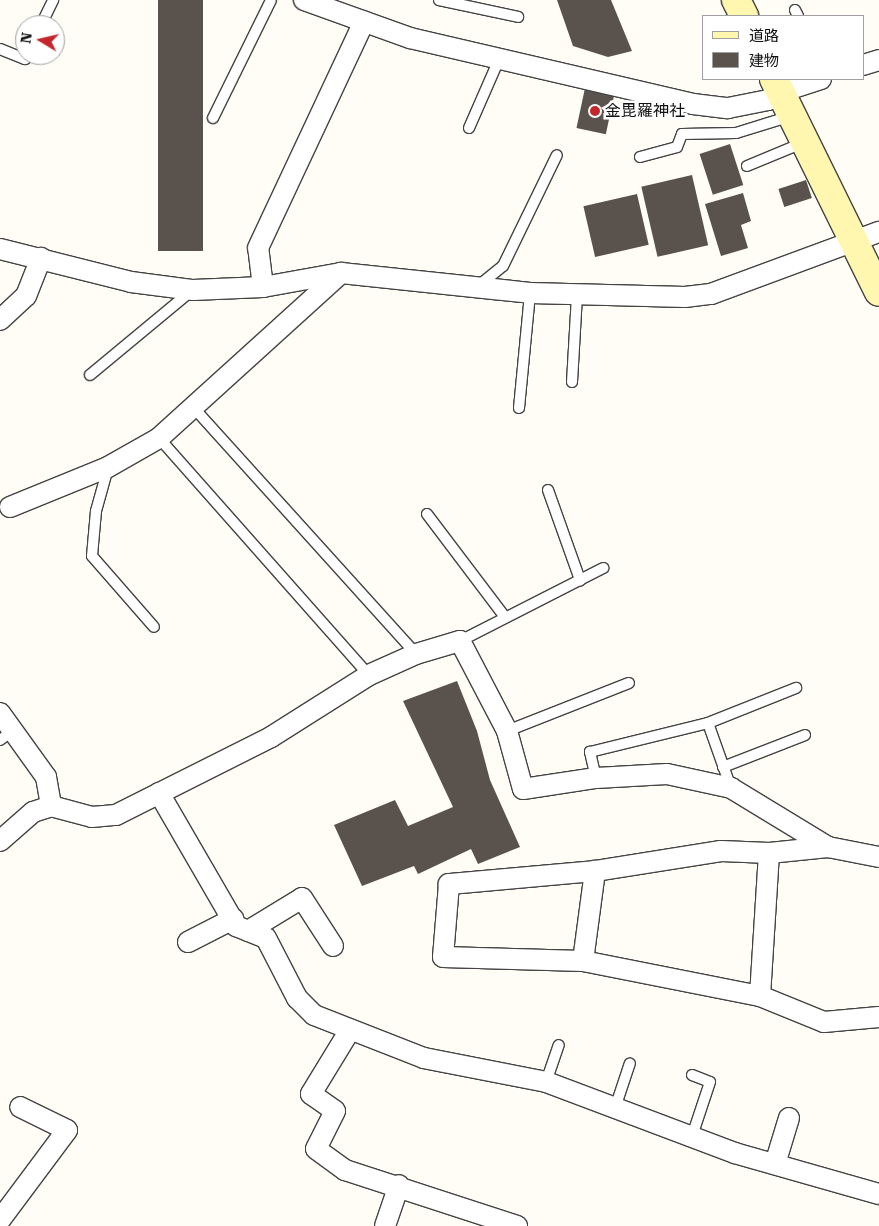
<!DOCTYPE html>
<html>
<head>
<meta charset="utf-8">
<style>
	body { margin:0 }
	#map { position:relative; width:879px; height:1226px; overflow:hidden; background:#fffdf5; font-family:"Roboto Serif","Noto Sans JP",serif }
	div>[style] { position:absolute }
	.building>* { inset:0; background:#5a524d; transform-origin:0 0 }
	.path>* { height:3px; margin-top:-1.5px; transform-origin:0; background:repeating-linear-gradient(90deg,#333 0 5px,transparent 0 7.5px) }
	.roads { filter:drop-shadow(1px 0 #444) drop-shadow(-1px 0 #444) drop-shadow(0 1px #444) drop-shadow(0 -1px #444) }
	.lane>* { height:10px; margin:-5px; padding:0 5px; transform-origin:5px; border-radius:5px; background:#fff }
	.street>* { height:20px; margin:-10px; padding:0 10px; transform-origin:10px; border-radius:10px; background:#fff }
	.secondary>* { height:28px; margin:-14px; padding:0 14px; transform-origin:14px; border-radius:14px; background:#fff6b0 }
	.dots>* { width:14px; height:14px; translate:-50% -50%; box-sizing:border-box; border:2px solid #fff; border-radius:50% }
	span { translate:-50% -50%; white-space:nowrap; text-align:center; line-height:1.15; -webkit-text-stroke:5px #fff; paint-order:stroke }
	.poi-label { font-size:16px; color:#111 }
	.left { translate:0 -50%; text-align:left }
	.legend { position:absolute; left:702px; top:15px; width:162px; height:65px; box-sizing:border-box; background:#fff; border:1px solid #a0a0a0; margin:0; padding:6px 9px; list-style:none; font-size:15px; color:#111 }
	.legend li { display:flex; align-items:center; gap:10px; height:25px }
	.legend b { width:25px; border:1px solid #a0a0a0 }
	.north { position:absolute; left:15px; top:15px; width:50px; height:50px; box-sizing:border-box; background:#fff; border:1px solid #a0a0a0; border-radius:50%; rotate:279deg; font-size:14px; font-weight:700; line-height:20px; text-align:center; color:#111 }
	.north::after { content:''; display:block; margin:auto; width:18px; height:22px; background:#c4262e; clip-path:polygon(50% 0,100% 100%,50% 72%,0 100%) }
</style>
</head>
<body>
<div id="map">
	<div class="building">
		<i style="left:158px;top:0;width:45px;height:251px"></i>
		<i style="clip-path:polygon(557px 0,611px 0,632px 51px,608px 57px,573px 46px)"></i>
		<i style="left:585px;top:88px;width:30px;height:41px;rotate:12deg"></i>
		<i style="left:730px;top:144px;width:43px;height:32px;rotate:72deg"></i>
		<i style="left:692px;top:175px;width:72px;height:52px;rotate:77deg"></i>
		<i style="left:806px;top:180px;width:19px;height:29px;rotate:72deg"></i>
		<i style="clip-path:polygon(743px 193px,751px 221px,741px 225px,748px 248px,721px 256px,705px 204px)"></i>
		<i style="left:637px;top:194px;width:52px;height:55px;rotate:77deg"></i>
		<i style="clip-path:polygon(457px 681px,477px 731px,490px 780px,520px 847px,478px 864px,471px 849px,418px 874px,414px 866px,362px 886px,334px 825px,395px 800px,408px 826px,453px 807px,403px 701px)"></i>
	</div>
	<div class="path">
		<i style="left:616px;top:114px;width:26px;rotate:7deg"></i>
	</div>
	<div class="roads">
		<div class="lane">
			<i style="left:439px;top:0;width:81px;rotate:12.1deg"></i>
			<i style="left:795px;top:10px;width:7px;rotate:63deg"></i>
			<i style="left:41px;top:25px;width:28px;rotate:-64deg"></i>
			<i style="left:0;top:49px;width:27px;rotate:22deg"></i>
			<i style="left:25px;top:59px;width:4px;rotate:-63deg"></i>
			<i style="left:213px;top:118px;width:131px;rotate:-63.8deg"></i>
			<i style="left:469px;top:128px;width:77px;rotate:-66.4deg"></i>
			<i style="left:640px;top:157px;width:38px;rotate:-15deg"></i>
			<i style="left:677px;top:147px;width:14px;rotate:-69deg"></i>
			<i style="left:682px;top:134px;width:54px;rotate:-1.1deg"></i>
			<i style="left:736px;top:133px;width:58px;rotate:-17.2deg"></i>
			<i style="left:747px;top:166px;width:63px;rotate:-22.5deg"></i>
			<i style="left:477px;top:287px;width:33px;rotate:-39deg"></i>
			<i style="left:503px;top:266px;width:123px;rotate:-64.1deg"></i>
			<i style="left:90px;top:375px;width:131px;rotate:-39.7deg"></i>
			<i style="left:572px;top:382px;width:88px;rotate:-86.7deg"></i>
			<i style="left:193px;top:407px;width:333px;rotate:47.9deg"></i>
			<i style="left:519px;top:408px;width:116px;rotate:-84.5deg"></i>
			<i style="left:159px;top:438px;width:317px;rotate:48.5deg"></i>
			<i style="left:108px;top:468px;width:45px;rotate:105.6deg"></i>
			<i style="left:96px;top:511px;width:45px;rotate:95.1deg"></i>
			<i style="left:92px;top:556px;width:94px;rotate:48.9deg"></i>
			<i style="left:548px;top:490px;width:96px;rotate:70.4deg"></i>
			<i style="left:427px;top:514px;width:129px;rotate:52.9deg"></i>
			<i style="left:460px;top:641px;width:161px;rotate:-27deg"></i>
			<i style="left:708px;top:723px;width:69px;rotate:70.5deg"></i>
			<i style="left:507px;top:731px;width:131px;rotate:-21.5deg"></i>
			<i style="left:0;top:740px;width:14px;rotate:-36deg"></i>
			<i style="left:723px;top:767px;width:88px;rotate:-21.3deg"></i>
			<i style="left:596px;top:778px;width:27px;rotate:-103deg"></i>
			<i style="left:590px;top:752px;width:122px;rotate:-13.8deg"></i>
			<i style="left:708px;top:723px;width:95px;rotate:-21.7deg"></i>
			<i style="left:692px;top:1075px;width:19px;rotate:21deg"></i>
			<i style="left:710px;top:1082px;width:57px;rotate:108.4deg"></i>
			<i style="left:546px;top:1082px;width:39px;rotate:-71deg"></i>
			<i style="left:615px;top:1108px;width:47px;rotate:-71.6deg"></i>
		</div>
		<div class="street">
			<i style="left:304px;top:0;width:113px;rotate:19.7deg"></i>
			<i style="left:410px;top:38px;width:291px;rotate:13.1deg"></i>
			<i style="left:693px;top:104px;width:35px;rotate:7deg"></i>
			<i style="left:728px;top:108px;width:41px;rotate:-11.3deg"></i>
			<i style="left:768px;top:100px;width:15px;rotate:-32deg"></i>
			<i style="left:781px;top:92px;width:42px;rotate:-18deg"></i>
			<i style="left:863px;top:65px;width:17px;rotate:-17deg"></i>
			<i style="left:0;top:249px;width:135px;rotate:14.1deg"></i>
			<i style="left:131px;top:282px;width:63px;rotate:7.4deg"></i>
			<i style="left:193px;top:290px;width:70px;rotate:-2.5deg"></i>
			<i style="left:263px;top:287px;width:79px;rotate:-10.2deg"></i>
			<i style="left:341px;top:273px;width:190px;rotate:6deg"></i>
			<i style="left:530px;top:293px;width:155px;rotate:1.5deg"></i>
			<i style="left:685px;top:297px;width:26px;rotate:-7deg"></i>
			<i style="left:711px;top:294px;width:179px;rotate:-20.3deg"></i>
			<i style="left:263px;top:287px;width:39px;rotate:-97deg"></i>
			<i style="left:258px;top:248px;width:250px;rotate:-64.9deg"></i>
			<i style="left:0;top:320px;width:35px;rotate:-43deg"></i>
			<i style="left:26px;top:296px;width:41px;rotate:-68.5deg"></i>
			<i style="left:10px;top:507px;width:106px;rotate:-22.2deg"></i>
			<i style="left:108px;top:467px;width:59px;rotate:-29.6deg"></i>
			<i style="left:159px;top:438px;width:246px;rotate:-42.2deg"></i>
			<i style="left:0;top:713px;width:79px;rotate:54.3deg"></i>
			<i style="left:46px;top:777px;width:29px;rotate:80deg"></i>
			<i style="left:159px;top:793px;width:154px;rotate:59.9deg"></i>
			<i style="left:236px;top:926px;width:32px;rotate:22deg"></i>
			<i style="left:266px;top:938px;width:68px;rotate:62.7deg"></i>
			<i style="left:297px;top:998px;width:24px;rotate:45deg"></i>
			<i style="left:314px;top:1015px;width:118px;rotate:21.4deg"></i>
			<i style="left:424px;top:1058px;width:124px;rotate:11.1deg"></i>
			<i style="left:546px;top:1082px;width:202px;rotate:20.6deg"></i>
			<i style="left:735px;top:1153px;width:150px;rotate:15.9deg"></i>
			<i style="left:0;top:841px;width:44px;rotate:-41.3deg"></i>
			<i style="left:33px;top:812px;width:19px;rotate:-18deg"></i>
			<i style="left:51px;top:806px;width:42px;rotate:15deg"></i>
			<i style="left:92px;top:817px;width:24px;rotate:-5deg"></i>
			<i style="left:116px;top:815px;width:174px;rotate:-26.7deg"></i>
			<i style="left:271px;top:737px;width:116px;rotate:-32.3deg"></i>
			<i style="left:369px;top:675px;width:51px;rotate:-24.1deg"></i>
			<i style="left:416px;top:654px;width:46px;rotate:-16.5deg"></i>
			<i style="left:460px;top:641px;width:102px;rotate:62.4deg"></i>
			<i style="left:507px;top:731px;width:60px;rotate:74.6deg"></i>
			<i style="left:523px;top:789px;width:74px;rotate:-8.6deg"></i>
			<i style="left:596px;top:778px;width:71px;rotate:-3.2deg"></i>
			<i style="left:667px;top:774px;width:66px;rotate:12.3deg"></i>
			<i style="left:731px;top:788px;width:114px;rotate:31.3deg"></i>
			<i style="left:879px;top:857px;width:52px;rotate:-168.9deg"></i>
			<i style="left:828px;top:847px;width:59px;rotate:174.2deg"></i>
			<i style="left:769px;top:853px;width:48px;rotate:-177.6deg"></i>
			<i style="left:721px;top:851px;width:128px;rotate:171deg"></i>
			<i style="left:595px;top:871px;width:147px;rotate:174.9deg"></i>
			<i style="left:449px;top:884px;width:73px;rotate:94.7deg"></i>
			<i style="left:443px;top:957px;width:140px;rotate:1.6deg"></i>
			<i style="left:583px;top:961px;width:180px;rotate:11.2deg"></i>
			<i style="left:760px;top:996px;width:69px;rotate:22.1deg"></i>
			<i style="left:824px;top:1022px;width:55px;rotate:-5.2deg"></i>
			<i style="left:248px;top:931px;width:63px;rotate:-31.4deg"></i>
			<i style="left:302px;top:898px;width:57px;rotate:57.1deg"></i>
			<i style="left:188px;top:942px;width:51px;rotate:-27.1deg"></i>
			<i style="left:583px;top:961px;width:91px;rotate:-82.4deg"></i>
			<i style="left:760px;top:996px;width:143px;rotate:-86.4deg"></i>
			<i style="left:350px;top:1030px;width:75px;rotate:121.4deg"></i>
			<i style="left:311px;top:1094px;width:29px;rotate:35deg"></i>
			<i style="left:335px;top:1111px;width:42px;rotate:116.6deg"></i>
			<i style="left:316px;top:1149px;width:36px;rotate:36deg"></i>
			<i style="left:345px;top:1170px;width:181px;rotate:18deg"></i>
			<i style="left:775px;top:1164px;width:48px;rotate:-73.1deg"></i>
			<i style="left:0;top:1220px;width:112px;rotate:-53.3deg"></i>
			<i style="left:67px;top:1130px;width:52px;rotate:-153.9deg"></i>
			<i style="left:385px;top:1226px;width:43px;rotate:-71.1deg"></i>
		</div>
		<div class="secondary">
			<i style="left:736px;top:0;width:18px;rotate:63deg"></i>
			<i style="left:774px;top:79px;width:237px;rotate:63.8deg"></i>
		</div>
	</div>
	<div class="dots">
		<i style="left:595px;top:111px;background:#c4262e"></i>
	</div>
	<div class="poi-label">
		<span class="left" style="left:605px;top:111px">金毘羅神社</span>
	</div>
	<ul class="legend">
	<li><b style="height:6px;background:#fff6b0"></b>道路</li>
	<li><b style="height:14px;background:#5a524d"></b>建物</li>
	</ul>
	<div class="north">N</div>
</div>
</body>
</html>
